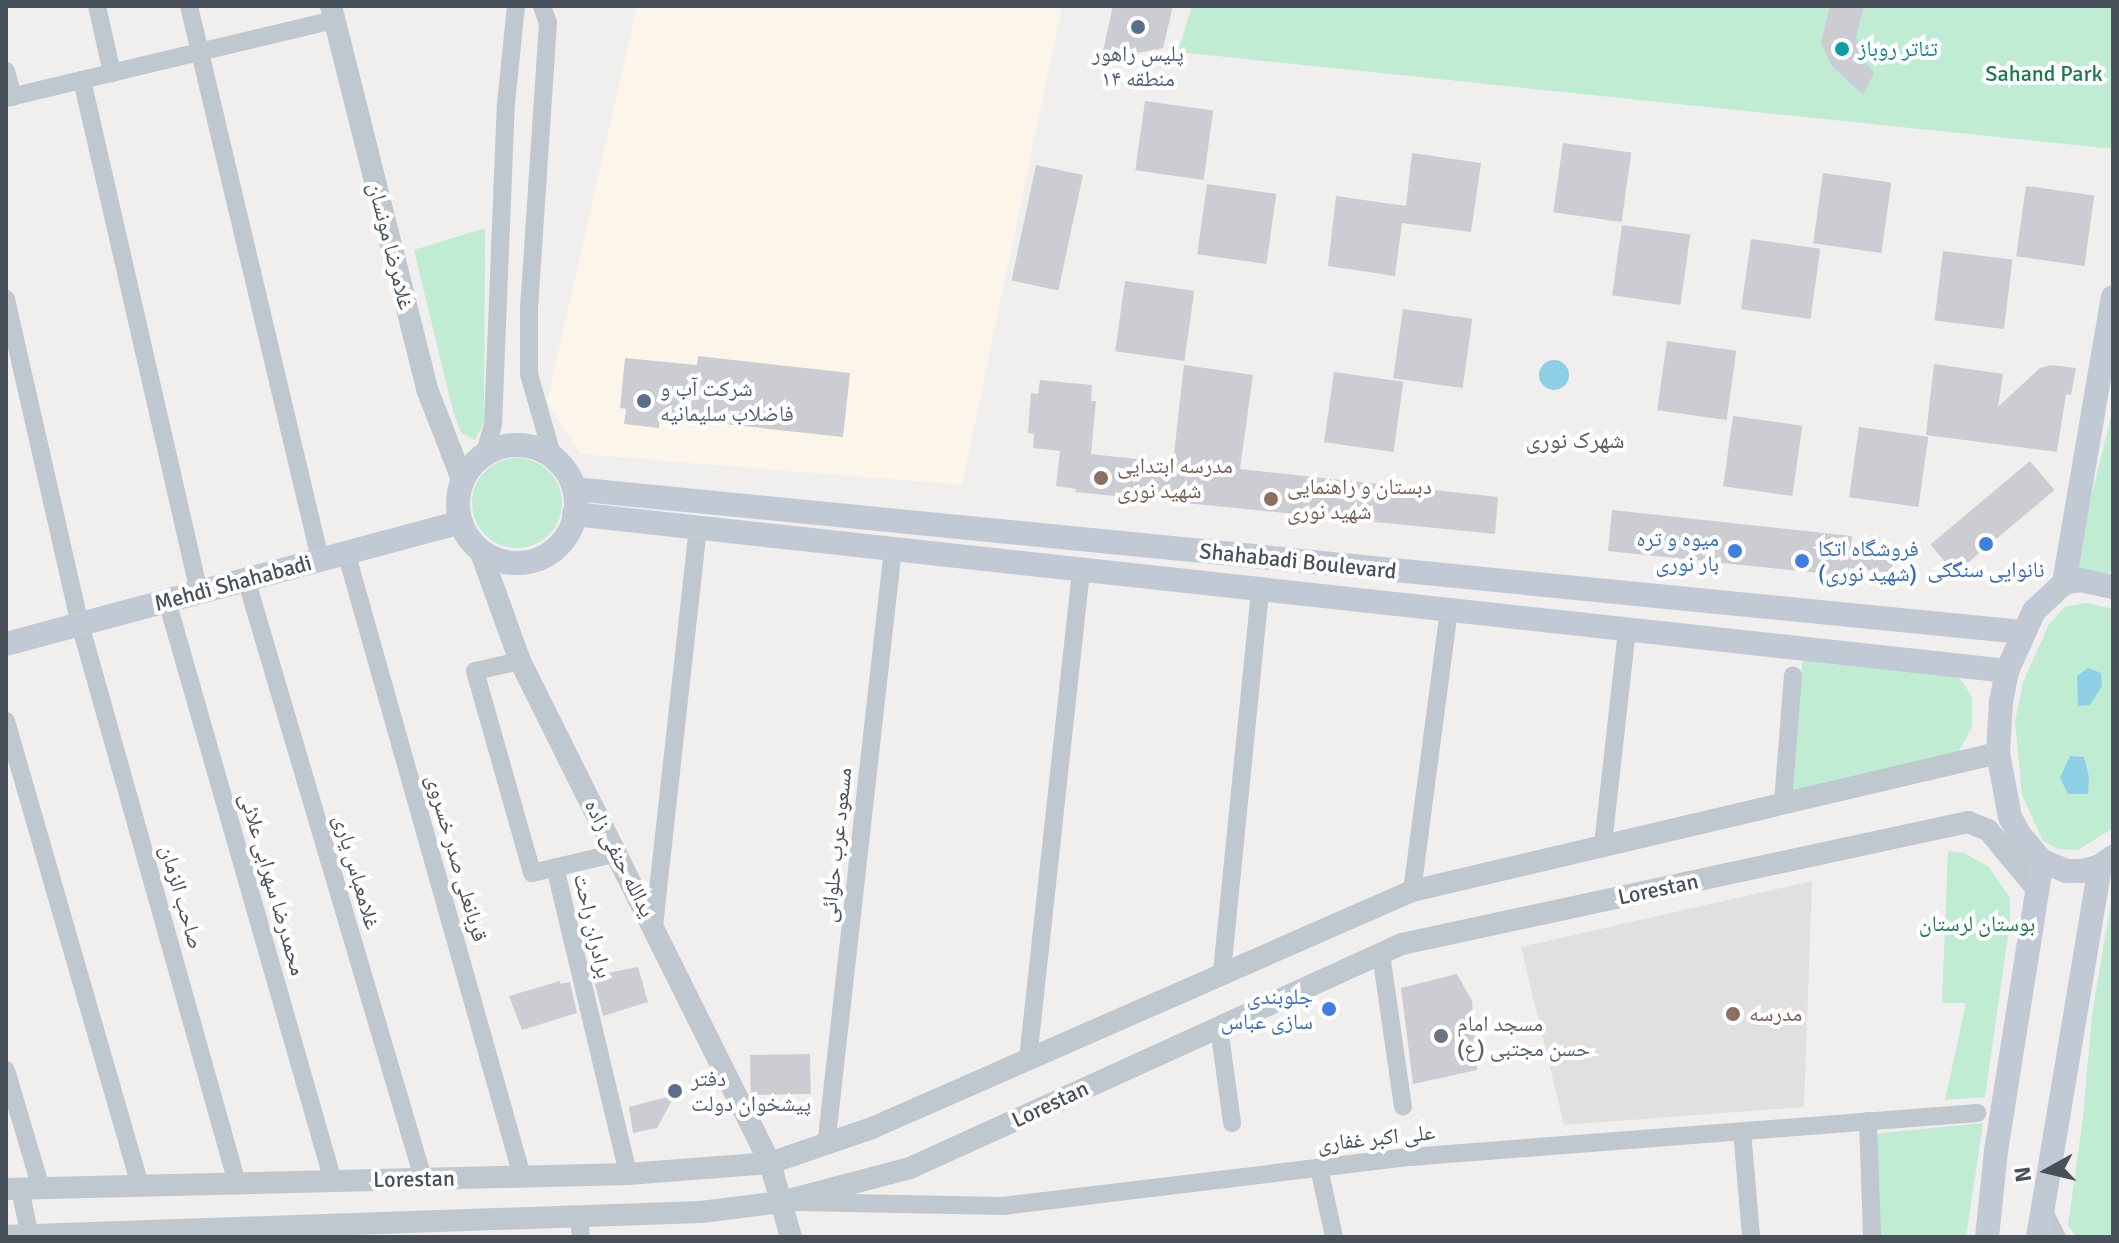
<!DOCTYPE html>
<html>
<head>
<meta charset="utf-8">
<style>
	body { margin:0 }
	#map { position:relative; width:2119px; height:1243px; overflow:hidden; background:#f1eeee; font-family:Signika,"Noto Naskh Arabic",sans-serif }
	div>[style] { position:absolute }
	.commercial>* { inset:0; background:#fbf6e9 }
	.education>* { inset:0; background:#e2e0df }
	.green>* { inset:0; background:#bfecd3 }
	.round { border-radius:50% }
	.water>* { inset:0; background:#8fcfe6 }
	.building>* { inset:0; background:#cccdd3; transform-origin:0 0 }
	.minor>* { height:18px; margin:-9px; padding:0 9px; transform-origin:9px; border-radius:9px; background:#c0c8cf }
	.tertiary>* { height:22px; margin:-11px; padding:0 11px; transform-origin:11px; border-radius:11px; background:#c0c8cf }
	.secondary>* { height:24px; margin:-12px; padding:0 12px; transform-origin:12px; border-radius:12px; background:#c0c9d4 }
	.secondary>.ring { margin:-12px; padding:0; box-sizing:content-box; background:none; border:24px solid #c0c9d4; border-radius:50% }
	.dots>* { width:22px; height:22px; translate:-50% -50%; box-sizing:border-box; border:4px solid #fff; border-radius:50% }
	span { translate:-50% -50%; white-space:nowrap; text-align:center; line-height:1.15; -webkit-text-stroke:8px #fff; paint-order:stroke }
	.culture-label { font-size:22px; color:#0d838f }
	.left { translate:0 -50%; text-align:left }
	.service-label { font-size:22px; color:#4e5e75 }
	.park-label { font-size:22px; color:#1d774f }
	.street-label { font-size:22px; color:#48515a }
	.education-label { font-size:22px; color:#785e54 }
	.shop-label { font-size:22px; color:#366cbe }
	.right { translate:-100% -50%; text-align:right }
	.worship-label { font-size:22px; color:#5b616d }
	.neighbourhood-label { font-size:24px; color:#5b5e63 }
	.frame { position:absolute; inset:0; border:8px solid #48515a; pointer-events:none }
	.north { position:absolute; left:2007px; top:1131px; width:80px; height:80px; -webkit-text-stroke:6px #fff; paint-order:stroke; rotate:262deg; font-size:22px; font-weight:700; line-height:32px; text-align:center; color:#48515a }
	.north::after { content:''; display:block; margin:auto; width:28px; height:36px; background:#48515a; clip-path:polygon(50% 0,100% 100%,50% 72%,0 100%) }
</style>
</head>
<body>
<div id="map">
	<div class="commercial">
		<i style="clip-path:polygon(637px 6px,1062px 6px,962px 485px,580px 454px,547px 402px)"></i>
	</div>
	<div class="education">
		<i style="clip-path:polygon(1812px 881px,1804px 1107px,1564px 1125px,1521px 947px)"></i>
	</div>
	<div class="green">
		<i style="clip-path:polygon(1192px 6px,2113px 6px,2113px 149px,1178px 52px)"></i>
		<i style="clip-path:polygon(485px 228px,484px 422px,475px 440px,461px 433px,453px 411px,414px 250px)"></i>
		<i style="clip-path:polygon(2113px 409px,2113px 568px,2107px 576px,2073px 569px)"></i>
		<i class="round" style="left:472px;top:458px;width:90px;height:90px"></i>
		<i style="clip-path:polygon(2086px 603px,2113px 609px,2113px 828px,2078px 850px,2058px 849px,2043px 841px,2022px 795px,2015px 722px,2023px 682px,2049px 624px,2065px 607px)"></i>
		<i style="clip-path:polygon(1803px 653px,1958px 675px,1972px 697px,1972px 727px,1959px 751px,1792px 793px)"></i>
		<i style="clip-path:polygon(1948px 851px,1964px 853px,1989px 867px,2010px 898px,2010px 922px,1985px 1097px,1945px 1100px,1966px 1003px,1942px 1003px)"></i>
		<i style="clip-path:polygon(2113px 889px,2113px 1237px,2077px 1237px,2068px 1226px,2083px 1117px,2092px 1015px)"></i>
		<i style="clip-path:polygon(1983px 1123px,1966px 1237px,1874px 1237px,1870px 1140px,1881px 1133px)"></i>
	</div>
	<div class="water">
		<i class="round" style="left:1539px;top:360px;width:30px;height:30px"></i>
		<i style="clip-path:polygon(2088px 668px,2101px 673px,2102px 686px,2090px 705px,2078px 706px,2077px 676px)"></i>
		<i style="clip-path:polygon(2070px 756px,2084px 757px,2089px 777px,2088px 794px,2068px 794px,2060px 778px)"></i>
	</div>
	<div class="building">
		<i style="clip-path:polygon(1113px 6px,1173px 6px,1163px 48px,1101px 60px)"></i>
		<i style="clip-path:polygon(1830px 6px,1864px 6px,1856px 37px,1862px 57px,1874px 73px,1863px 95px,1831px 65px,1821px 42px)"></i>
		<i style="left:1145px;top:101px;width:69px;height:70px;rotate:8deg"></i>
		<i style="left:1563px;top:143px;width:69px;height:70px;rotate:8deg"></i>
		<i style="clip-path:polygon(1412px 153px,1481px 163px,1471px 232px,1402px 223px,1395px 276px,1328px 266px,1336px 196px,1406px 206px)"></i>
		<i style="left:1036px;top:165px;width:48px;height:118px;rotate:12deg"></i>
		<i style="left:1823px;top:173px;width:69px;height:71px;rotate:8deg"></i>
		<i style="left:1207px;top:184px;width:70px;height:71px;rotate:8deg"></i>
		<i style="left:2026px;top:186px;width:69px;height:71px;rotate:8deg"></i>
		<i style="left:1622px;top:225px;width:69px;height:71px;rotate:8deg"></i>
		<i style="left:1751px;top:239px;width:70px;height:71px;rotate:8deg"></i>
		<i style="left:1943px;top:251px;width:70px;height:70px;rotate:7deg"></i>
		<i style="left:1125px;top:281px;width:70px;height:71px;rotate:8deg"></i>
		<i style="left:1403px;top:309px;width:70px;height:70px;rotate:8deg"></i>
		<i style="left:1667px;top:341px;width:70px;height:70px;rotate:8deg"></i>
		<i style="clip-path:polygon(698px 356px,850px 373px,843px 437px,660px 417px,659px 428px,624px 424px,626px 409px,620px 408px,625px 358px,697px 365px)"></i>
		<i style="clip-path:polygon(1934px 364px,2003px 374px,1998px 407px,2040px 368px,2051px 365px,2076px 368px,2071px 395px,2066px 394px,2057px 452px,1926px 435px)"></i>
		<i style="clip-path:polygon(1184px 365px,1253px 375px,1240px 469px,1498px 497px,1495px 534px,1075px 492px,1076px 489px,1056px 486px,1060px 451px,1033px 448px,1034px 434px,1028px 433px,1031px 393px,1038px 394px,1040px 380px,1092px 385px,1091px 401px,1096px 401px,1091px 454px,1173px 463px)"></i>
		<i style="left:1334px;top:372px;width:70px;height:71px;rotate:8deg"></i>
		<i style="left:1733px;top:416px;width:70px;height:71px;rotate:8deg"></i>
		<i style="left:1859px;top:427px;width:70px;height:71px;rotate:8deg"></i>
		<i style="left:2030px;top:461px;width:38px;height:130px;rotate:50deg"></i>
		<i style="clip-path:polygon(1612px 510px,1852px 536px,1851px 545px,1898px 550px,1895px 573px,1849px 568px,1848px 576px,1608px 551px)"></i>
		<i style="clip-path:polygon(638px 967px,648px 1002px,603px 1016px,593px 976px)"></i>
		<i style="clip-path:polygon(1457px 974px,1472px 1001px,1477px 1070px,1413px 1084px,1401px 988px)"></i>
		<i style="clip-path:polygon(560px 981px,560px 984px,570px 982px,577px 1013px,522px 1030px,509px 996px)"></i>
		<i style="left:810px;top:1054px;width:40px;height:60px;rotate:89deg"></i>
		<i style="clip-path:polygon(675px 1095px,657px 1128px,633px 1133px,629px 1107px)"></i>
	</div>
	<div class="minor">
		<i style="left:97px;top:6px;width:69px;rotate:77.4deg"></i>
		<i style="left:189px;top:6px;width:568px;rotate:76.67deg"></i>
		<i style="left:542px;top:6px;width:18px;rotate:71deg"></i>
		<i style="left:548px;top:23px;width:285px;rotate:93.8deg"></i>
		<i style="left:529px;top:307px;width:67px;rotate:90deg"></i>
		<i style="left:529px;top:374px;width:87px;rotate:74.1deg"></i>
		<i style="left:6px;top:71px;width:27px;rotate:75deg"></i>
		<i style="left:82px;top:80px;width:525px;rotate:77.13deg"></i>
		<i style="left:6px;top:98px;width:337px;rotate:-13.4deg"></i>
		<i style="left:6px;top:299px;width:333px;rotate:77.2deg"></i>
		<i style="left:80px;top:624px;width:581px;rotate:74.31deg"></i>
		<i style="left:484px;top:456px;width:33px;rotate:-74deg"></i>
		<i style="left:493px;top:424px;width:320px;rotate:-87.7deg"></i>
		<i style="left:506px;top:104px;width:99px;rotate:-84.2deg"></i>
		<i style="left:346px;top:552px;width:648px;rotate:74.25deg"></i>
		<i style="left:246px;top:579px;width:625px;rotate:73.54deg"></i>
		<i style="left:167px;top:601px;width:603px;rotate:74.03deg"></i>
		<i style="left:520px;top:661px;width:46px;rotate:167.5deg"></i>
		<i style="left:475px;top:671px;width:210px;rotate:74.2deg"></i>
		<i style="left:532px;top:873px;width:87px;rotate:-13.2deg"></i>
		<i style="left:6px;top:721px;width:484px;rotate:73.9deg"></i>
		<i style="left:1783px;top:802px;width:127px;rotate:-85.5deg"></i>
		<i style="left:1603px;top:844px;width:216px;rotate:-83.6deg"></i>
		<i style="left:555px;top:867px;width:316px;rotate:76.6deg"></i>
		<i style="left:1412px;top:891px;width:283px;rotate:-82.5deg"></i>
		<i style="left:654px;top:926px;width:400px;rotate:-83.7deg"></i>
		<i style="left:1381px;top:954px;width:154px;rotate:81.8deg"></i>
		<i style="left:1222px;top:972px;width:385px;rotate:-84.3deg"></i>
		<i style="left:1219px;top:1027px;width:97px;rotate:82.3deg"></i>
		<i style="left:1028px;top:1059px;width:492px;rotate:-83.8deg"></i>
		<i style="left:6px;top:1070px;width:123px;rotate:73.5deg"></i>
		<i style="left:1868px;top:1121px;width:116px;rotate:88deg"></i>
		<i style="left:1742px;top:1131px;width:106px;rotate:85.1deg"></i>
		<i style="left:826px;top:1146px;width:601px;rotate:-83.6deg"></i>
		<i style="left:1319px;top:1168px;width:71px;rotate:77.7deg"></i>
		<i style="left:20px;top:1189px;width:49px;rotate:78.2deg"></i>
		<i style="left:796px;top:1202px;width:207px;rotate:1.1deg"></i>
		<i style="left:1003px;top:1206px;width:410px;rotate:-6.9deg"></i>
		<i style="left:1410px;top:1157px;width:569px;rotate:-4.44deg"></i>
		<i style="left:2042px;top:1208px;width:33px;rotate:63deg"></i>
		<i style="left:579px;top:1216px;width:21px;rotate:85deg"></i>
	</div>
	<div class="tertiary">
		<i style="left:331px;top:6px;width:395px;rotate:75.9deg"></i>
		<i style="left:427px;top:389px;width:100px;rotate:68.8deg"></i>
		<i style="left:480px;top:550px;width:118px;rotate:70.2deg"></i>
		<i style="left:520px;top:661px;width:561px;rotate:63.53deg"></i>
		<i style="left:770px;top:1163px;width:77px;rotate:74.2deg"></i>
		<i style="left:6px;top:1189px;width:622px;rotate:-1.38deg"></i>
		<i style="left:628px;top:1174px;width:142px;rotate:-4.4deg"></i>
		<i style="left:770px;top:1163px;width:108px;rotate:-18.9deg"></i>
		<i style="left:872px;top:1128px;width:590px;rotate:-23.7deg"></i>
		<i style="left:1412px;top:891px;width:602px;rotate:-13.25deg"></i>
		<i style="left:6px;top:1236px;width:695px;rotate:-1.98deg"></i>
		<i style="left:701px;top:1212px;width:81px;rotate:-7.1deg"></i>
		<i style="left:781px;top:1202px;width:133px;rotate:-14.8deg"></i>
		<i style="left:910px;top:1168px;width:541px;rotate:-24.48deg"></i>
		<i style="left:1402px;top:944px;width:579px;rotate:-12.16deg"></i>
		<i style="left:1968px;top:822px;width:22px;rotate:22deg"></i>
		<i style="left:1988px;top:830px;width:77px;rotate:50.3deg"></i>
	</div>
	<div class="secondary">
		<i class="ring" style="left:458px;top:445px;width:94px;height:94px"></i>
		<i style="left:574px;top:489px;width:1455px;rotate:5.64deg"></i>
		<i style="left:574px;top:514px;width:1442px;rotate:6.25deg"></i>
		<i style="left:2064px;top:583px;width:290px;rotate:-80.3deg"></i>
		<i style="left:2113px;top:587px;width:34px;rotate:-168deg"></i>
		<i style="left:2080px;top:580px;width:16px;rotate:169deg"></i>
		<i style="left:2064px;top:583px;width:41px;rotate:137deg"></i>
		<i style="left:2034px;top:611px;width:66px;rotate:114.2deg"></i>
		<i style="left:2007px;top:671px;width:31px;rotate:101deg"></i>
		<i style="left:2001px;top:701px;width:52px;rotate:93.3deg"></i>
		<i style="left:1998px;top:753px;width:65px;rotate:79.4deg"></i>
		<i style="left:2010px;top:817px;width:19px;rotate:62deg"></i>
		<i style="left:2019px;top:834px;width:35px;rotate:50deg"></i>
		<i style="left:2042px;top:861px;width:27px;rotate:22deg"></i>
		<i style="left:2067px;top:871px;width:16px"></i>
		<i style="left:2083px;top:871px;width:18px;rotate:-16deg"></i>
		<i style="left:2100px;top:866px;width:16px;rotate:-35deg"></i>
		<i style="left:6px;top:644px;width:471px;rotate:-15deg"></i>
		<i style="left:1987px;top:1237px;width:86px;rotate:-84deg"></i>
		<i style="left:1996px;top:1151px;width:294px;rotate:-81deg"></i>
		<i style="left:2038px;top:1237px;width:376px;rotate:-80.5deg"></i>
	</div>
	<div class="dots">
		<i style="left:1138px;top:27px;background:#5c6f8a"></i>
		<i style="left:1842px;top:49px;background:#0f9aa8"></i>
		<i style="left:644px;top:401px;background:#5c6f8a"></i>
		<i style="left:1101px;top:478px;background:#8d6e63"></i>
		<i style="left:1271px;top:499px;background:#8d6e63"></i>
		<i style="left:1986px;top:544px;background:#3f7fe0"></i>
		<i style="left:1735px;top:551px;background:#3f7fe0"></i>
		<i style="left:1802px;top:561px;background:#3f7fe0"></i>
		<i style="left:1329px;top:1009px;background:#3f7fe0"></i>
		<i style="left:1733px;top:1014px;background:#8d6e63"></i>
		<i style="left:1441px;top:1036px;background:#6b7280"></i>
		<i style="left:675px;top:1091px;background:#5c6f8a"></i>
	</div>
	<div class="culture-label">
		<span class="left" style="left:1858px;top:49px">تئاتر روباز</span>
	</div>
	<div class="service-label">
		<span style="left:1138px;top:66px">پلیس راهور<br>منطقه ۱۴</span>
		<span class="left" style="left:660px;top:401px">شرکت آب و<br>فاضلاب سلیمانیه</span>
		<span class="left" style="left:691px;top:1091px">دفتر<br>پیشخوان دولت</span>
	</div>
	<div class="park-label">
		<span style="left:2044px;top:74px">Sahand Park</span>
		<span style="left:1977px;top:924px">بوستان لرستان</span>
	</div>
	<div class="street-label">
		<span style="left:391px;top:246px;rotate:76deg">غلامرضا مونسان</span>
		<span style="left:1298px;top:561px;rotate:6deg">Shahabadi Boulevard</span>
		<span style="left:233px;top:583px;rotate:-15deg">Mehdi Shahabadi</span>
		<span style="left:836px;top:845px;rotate:-84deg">مسعود عرب حلوائی</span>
		<span style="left:457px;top:858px;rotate:74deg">قربانعلی صدر خسروی</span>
		<span style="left:620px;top:858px;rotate:63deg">یدالله حنفی زاده</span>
		<span style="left:357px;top:872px;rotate:74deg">غلامعباس یاری</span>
		<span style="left:273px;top:884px;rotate:74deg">محمدرضا سهرابی علائی</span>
		<span style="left:1658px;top:889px;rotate:-12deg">Lorestan</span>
		<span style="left:182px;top:897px;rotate:74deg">صاحب الزمان</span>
		<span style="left:593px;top:926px;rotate:77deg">برادران راحت</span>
		<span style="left:1050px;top:1104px;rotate:-25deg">Lorestan</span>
		<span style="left:1376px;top:1138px;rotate:-6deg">علی اکبر غفاری</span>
		<span style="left:414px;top:1179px;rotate:-1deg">Lorestan</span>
	</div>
	<div class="education-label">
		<span class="left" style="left:1117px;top:478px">مدرسه ابتدایی<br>شهید نوری</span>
		<span class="left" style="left:1287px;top:499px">دبستان و راهنمایی<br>شهید نوری</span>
		<span class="left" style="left:1749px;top:1014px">مدرسه</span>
	</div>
	<div class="shop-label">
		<span class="right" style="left:1719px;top:551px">میوه و تره<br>بار نوری</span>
		<span class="left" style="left:1818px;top:561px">فروشگاه اتکا<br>(شهید نوری)</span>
		<span style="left:1986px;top:570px">نانوایی سنگکی</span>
		<span class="right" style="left:1313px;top:1009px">جلوبندی<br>سازی عباس</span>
	</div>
	<div class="worship-label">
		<span class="left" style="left:1457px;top:1036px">مسجد امام<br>حسن مجتبی (ع)</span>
	</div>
	<div class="neighbourhood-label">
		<span style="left:1575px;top:441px">شهرک نوری</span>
	</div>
	<div class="frame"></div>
	<div class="north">N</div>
</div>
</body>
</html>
